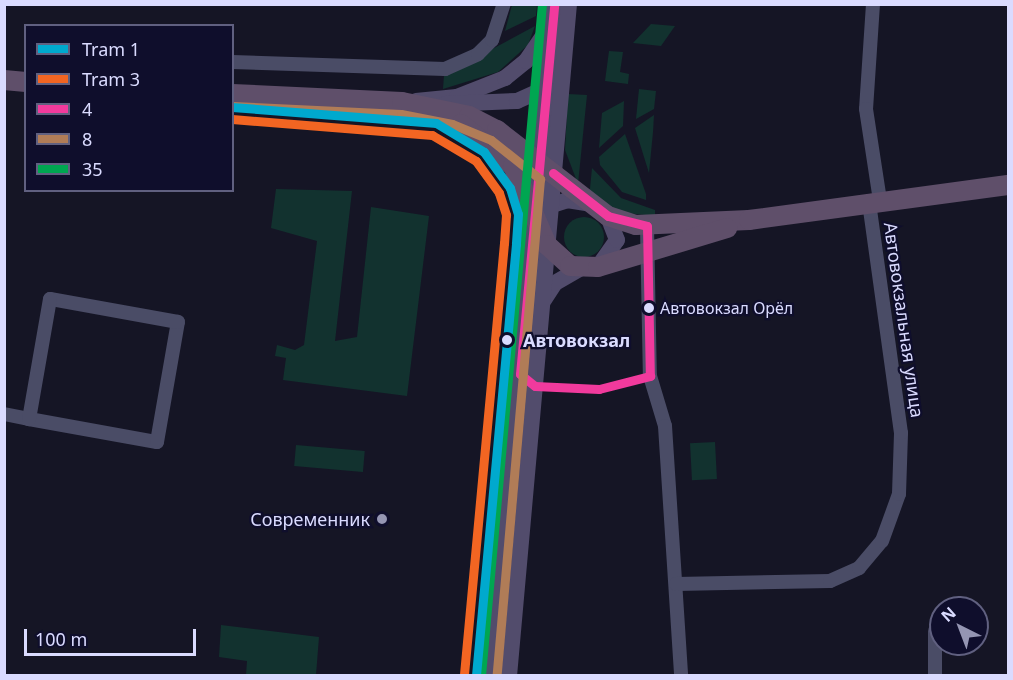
<!DOCTYPE html>
<html>
<head>
<meta charset="utf-8">
<style>
	body { margin:0 }
	#map { position:relative; width:1013px; height:680px; overflow:hidden; background:#151525; font-family:"Noto Sans",sans-serif }
	div>[style] { position:absolute }
	.green>* { inset:0; background:#12322f; transform-origin:0 0 }
	.round { border-radius:50% }
	.minor>* { height:14px; margin:-7px; padding:0 7px; transform-origin:7px; border-radius:7px; background:#4a4c66 }
	.major>* { height:16px; margin:-8px; padding:0 8px; transform-origin:8px; border-radius:8px; background:#524c6c }
	.highway>* { height:20px; margin:-10px; padding:0 10px; transform-origin:10px; border-radius:10px; background:#5f4f6a }
	.bus-1>* { height:9px; margin:-4.5px; padding:0 4.5px; transform-origin:4.5px; border-radius:4.5px; background:#f13a9d }
	.bus-2>* { height:9px; margin:-4.5px; padding:0 4.5px; transform-origin:4.5px; border-radius:4.5px; background:#b07c57 }
	.bus-3>* { height:9px; margin:-4.5px; padding:0 4.5px; transform-origin:4.5px; border-radius:4.5px; background:#00a651 }
	.tram-1>* { height:9px; margin:-4.5px; padding:0 4.5px; transform-origin:4.5px; border-radius:4.5px; background:#00a9ce }
	.tram-2>* { height:9px; margin:-4.5px; padding:0 4.5px; transform-origin:4.5px; border-radius:4.5px; background:#f26522 }
	.dots>* { width:16px; height:16px; translate:-50% -50%; box-sizing:border-box; border:3px solid #0f0e2c; border-radius:50% }
	span { translate:-50% -50%; white-space:nowrap; text-align:center; line-height:1.15; -webkit-text-stroke:4.5px #0f0e2c; paint-order:stroke }
	.bus-label { font-size:16px; color:#dadbff }
	.left { translate:0 -50%; text-align:left }
	.street-label { font-size:18px; color:#dadbff }
	.stop-label { font-size:18px; color:#dadbff; font-weight:700 }
	.poi-label { font-size:18px; color:#dadbff }
	.right { translate:-100% -50%; text-align:right }
	.frame { position:absolute; inset:0; border:6px solid #dadbff; pointer-events:none }
	.legend { position:absolute; left:24px; top:24px; width:210px; height:168px; box-sizing:border-box; background:#0f0e2c; border:2px solid #606080; margin:0; padding:8px 10px; list-style:none; font-size:18px; color:#dadbff }
	.legend li { display:flex; align-items:center; gap:12px; height:30px }
	.legend b { width:30px; border:2px solid #606080 }
	.north { position:absolute; left:929px; top:596px; width:60px; height:60px; box-sizing:border-box; background:#0f0e2c; border:2px solid #606080; border-radius:50%; rotate:318deg; font-size:16px; font-weight:700; line-height:24px; text-align:center; color:#dadbff }
	.north::after { content:''; display:block; margin:auto; width:21px; height:27px; background:#9596b3; clip-path:polygon(50% 0,100% 100%,50% 72%,0 100%) }
	.scale { position:absolute; left:24px; top:629px; width:172px; height:27px; box-sizing:border-box; border:3px solid #dadbff; border-top:0; padding-left:8px; font-size:18px; line-height:21px; white-space:nowrap; color:#dadbff; -webkit-text-stroke:4px #0f0e2c; paint-order:stroke }
</style>
</head>
<body>
<div id="map">
	<div class="green">
		<i style="clip-path:polygon(512px 5px,537px 5px,536px 16px,505px 31px)"></i>
		<i style="clip-path:polygon(651px 24px,675px 26px,661px 46px,633px 43px)"></i>
		<i style="clip-path:polygon(535px 26px,528px 45px,498px 72px,443px 89px,444px 75px)"></i>
		<i style="clip-path:polygon(609px 51px,623px 52px,620px 72px,629px 74px,628px 84px,605px 81px)"></i>
		<i style="clip-path:polygon(639px 89px,656px 91px,654px 109px,636px 119px)"></i>
		<i style="clip-path:polygon(568px 94px,587px 95px,578px 184px,565px 150px)"></i>
		<i style="clip-path:polygon(624px 101px,623px 126px,599px 148px,602px 113px)"></i>
		<i style="clip-path:polygon(654px 115px,653px 132px,649px 173px,635px 128px)"></i>
		<i style="clip-path:polygon(625px 134px,646px 194px,646px 200px,622px 192px,600px 165px,599px 157px)"></i>
		<i style="clip-path:polygon(592px 168px,621px 198px,655px 210px,655px 216px,616px 212px,581px 188px,590px 189px)"></i>
		<i style="clip-path:polygon(276px 189px,352px 191px,335px 341px,357px 337px,371px 207px,429px 216px,407px 396px,283px 380px,286px 358px,275px 356px,277px 345px,295px 350px,304px 345px,317px 241px,271px 228px)"></i>
		<i class="round" style="left:564px;top:217px;width:40px;height:40px"></i>
		<i style="left:715px;top:442px;width:37px;height:25px;rotate:87deg"></i>
		<i style="left:296px;top:445px;width:69px;height:21px;rotate:5deg"></i>
		<i style="clip-path:polygon(221px 625px,319px 637px,316px 675px,246px 675px,247px 661px,219px 657px)"></i>
	</div>
	<div class="minor">
		<i style="left:873px;top:4px;width:105px;rotate:93.8deg"></i>
		<i style="left:866px;top:109px;width:93px;rotate:81.3deg"></i>
		<i style="left:232px;top:62px;width:213px;rotate:1.9deg"></i>
		<i style="left:445px;top:69px;width:36px;rotate:-24deg"></i>
		<i style="left:478px;top:54px;width:20px;rotate:-45deg"></i>
		<i style="left:492px;top:40px;width:38px;rotate:-72deg"></i>
		<i style="left:647px;top:226px;width:150px;rotate:88.9deg"></i>
		<i style="left:650px;top:376px;width:52px;rotate:73.3deg"></i>
		<i style="left:665px;top:426px;width:251px;rotate:86.3deg"></i>
		<i style="left:4px;top:414px;width:25px;rotate:11deg"></i>
		<i style="left:29px;top:419px;width:130px;rotate:10.2deg"></i>
		<i style="left:157px;top:442px;width:122px;rotate:-80.1deg"></i>
		<i style="left:178px;top:322px;width:130px;rotate:-169.8deg"></i>
		<i style="left:50px;top:299px;width:122px;rotate:99.9deg"></i>
		<i style="left:676px;top:584px;width:154px;rotate:-1.1deg"></i>
		<i style="left:830px;top:581px;width:32px;rotate:-24deg"></i>
		<i style="left:859px;top:568px;width:35px;rotate:-50deg"></i>
		<i style="left:882px;top:541px;width:50px;rotate:-70.1deg"></i>
		<i style="left:899px;top:494px;width:61px;rotate:-88.1deg"></i>
		<i style="left:901px;top:433px;width:232px;rotate:-97.9deg"></i>
		<i style="left:935px;top:676px;width:45px;rotate:-90deg"></i>
	</div>
	<div class="major">
		<i style="left:416px;top:101px;width:41px;rotate:-5.6deg"></i>
		<i style="left:457px;top:97px;width:52px;rotate:-21.6deg"></i>
		<i style="left:505px;top:78px;width:27px;rotate:-39deg"></i>
		<i style="left:526px;top:61px;width:42px;rotate:-55.6deg"></i>
		<i style="left:445px;top:104px;width:72px;rotate:-2.4deg"></i>
		<i style="left:517px;top:101px;width:39px;rotate:-24deg"></i>
		<i style="left:543px;top:208px;width:25px;rotate:-18deg"></i>
		<i style="left:567px;top:200px;width:24px;rotate:9deg"></i>
		<i style="left:598px;top:267px;width:33px;rotate:-55deg"></i>
		<i style="left:617px;top:240px;width:26px;rotate:-111deg"></i>
		<i style="left:544px;top:300px;width:20px;rotate:-57deg"></i>
		<i style="left:555px;top:283px;width:30px;rotate:-30deg"></i>
		<i style="left:493px;top:676px;width:675px;rotate:-84.81deg"></i>
		<i style="left:509px;top:676px;width:675px;rotate:-84.9deg"></i>
	</div>
	<div class="highway">
		<i style="left:4px;top:80px;width:22px;rotate:5deg"></i>
		<i style="left:232px;top:94px;width:170px;rotate:2.7deg"></i>
		<i style="left:402px;top:102px;width:68px;rotate:11.8deg"></i>
		<i style="left:469px;top:116px;width:31px;rotate:27deg"></i>
		<i style="left:497px;top:130px;width:140px;rotate:37.8deg"></i>
		<i style="left:608px;top:216px;width:29px;rotate:18deg"></i>
		<i style="left:636px;top:225px;width:113px;rotate:-2.5deg"></i>
		<i style="left:749px;top:220px;width:261px;rotate:-7.7deg"></i>
		<i style="left:461px;top:124px;width:67px;rotate:38.9deg"></i>
		<i style="left:513px;top:166px;width:86px;rotate:66.7deg"></i>
		<i style="left:547px;top:245px;width:31px;rotate:42deg"></i>
		<i style="left:570px;top:266px;width:28px;rotate:2deg"></i>
		<i style="left:598px;top:267px;width:135px;rotate:-16.8deg"></i>
	</div>
	<div class="bus-1">
		<i style="left:553px;top:173px;width:70px;rotate:38deg"></i>
		<i style="left:608px;top:216px;width:40px;rotate:14.4deg"></i>
		<i style="left:647px;top:226px;width:150px;rotate:88.9deg"></i>
		<i style="left:520px;top:374px;width:372px;rotate:-84.7deg"></i>
		<i style="left:520px;top:374px;width:19px;rotate:39deg"></i>
		<i style="left:535px;top:386px;width:64px;rotate:2.7deg"></i>
		<i style="left:599px;top:389px;width:53px;rotate:-14.3deg"></i>
	</div>
	<div class="bus-2">
		<i style="left:232px;top:106px;width:169px;rotate:2.7deg"></i>
		<i style="left:401px;top:114px;width:52px;rotate:11.1deg"></i>
		<i style="left:452px;top:124px;width:42px;rotate:22.3deg"></i>
		<i style="left:491px;top:140px;width:63px;rotate:38.5deg"></i>
		<i style="left:540px;top:179px;width:498px;rotate:95deg"></i>
	</div>
	<div class="bus-3">
		<i style="left:481px;top:675px;width:674px;rotate:-84.81deg"></i>
	</div>
	<div class="tram-1">
		<i style="left:232px;top:107px;width:205px;rotate:4.5deg"></i>
		<i style="left:436px;top:123px;width:56px;rotate:31.1deg"></i>
		<i style="left:484px;top:152px;width:44px;rotate:54.2deg"></i>
		<i style="left:510px;top:188px;width:27px;rotate:73deg"></i>
		<i style="left:518px;top:214px;width:30px;rotate:94deg"></i>
		<i style="left:516px;top:244px;width:434px;rotate:95.3deg"></i>
	</div>
	<div class="tram-2">
		<i style="left:232px;top:119px;width:201px;rotate:4.6deg"></i>
		<i style="left:432px;top:135px;width:51px;rotate:30.6deg"></i>
		<i style="left:476px;top:161px;width:39px;rotate:54deg"></i>
		<i style="left:499px;top:193px;width:23px;rotate:72deg"></i>
		<i style="left:506px;top:215px;width:28px;rotate:94deg"></i>
		<i style="left:504px;top:243px;width:434px;rotate:95.3deg"></i>
	</div>
	<div class="dots">
		<i style="left:649px;top:308px;background:#dadbff"></i>
		<i style="left:507px;top:340px;background:#dadbff"></i>
		<i style="left:382px;top:519px;background:#9596b3"></i>
	</div>
	<div class="bus-label">
		<span class="left" style="left:660px;top:308px">Автовокзал Орёл</span>
	</div>
	<div class="street-label">
		<span style="left:904px;top:320px;rotate:82deg">Автовокзальная улица</span>
	</div>
	<div class="stop-label">
		<span class="left" style="left:523px;top:340px">Автовокзал</span>
	</div>
	<div class="poi-label">
		<span class="right" style="left:370px;top:519px">Современник</span>
	</div>
	<div class="frame"></div>
	<ul class="legend">
	<li><b style="height:8px;background:#00a9ce"></b>Tram 1</li>
	<li><b style="height:8px;background:#f26522"></b>Tram 3</li>
	<li><b style="height:8px;background:#f13a9d"></b>4</li>
	<li><b style="height:8px;background:#b07c57"></b>8</li>
	<li><b style="height:8px;background:#00a651"></b>35</li>
	</ul>
	<div class="north">N</div>
	<div class="scale">100 m</div>
</div>
</body>
</html>
